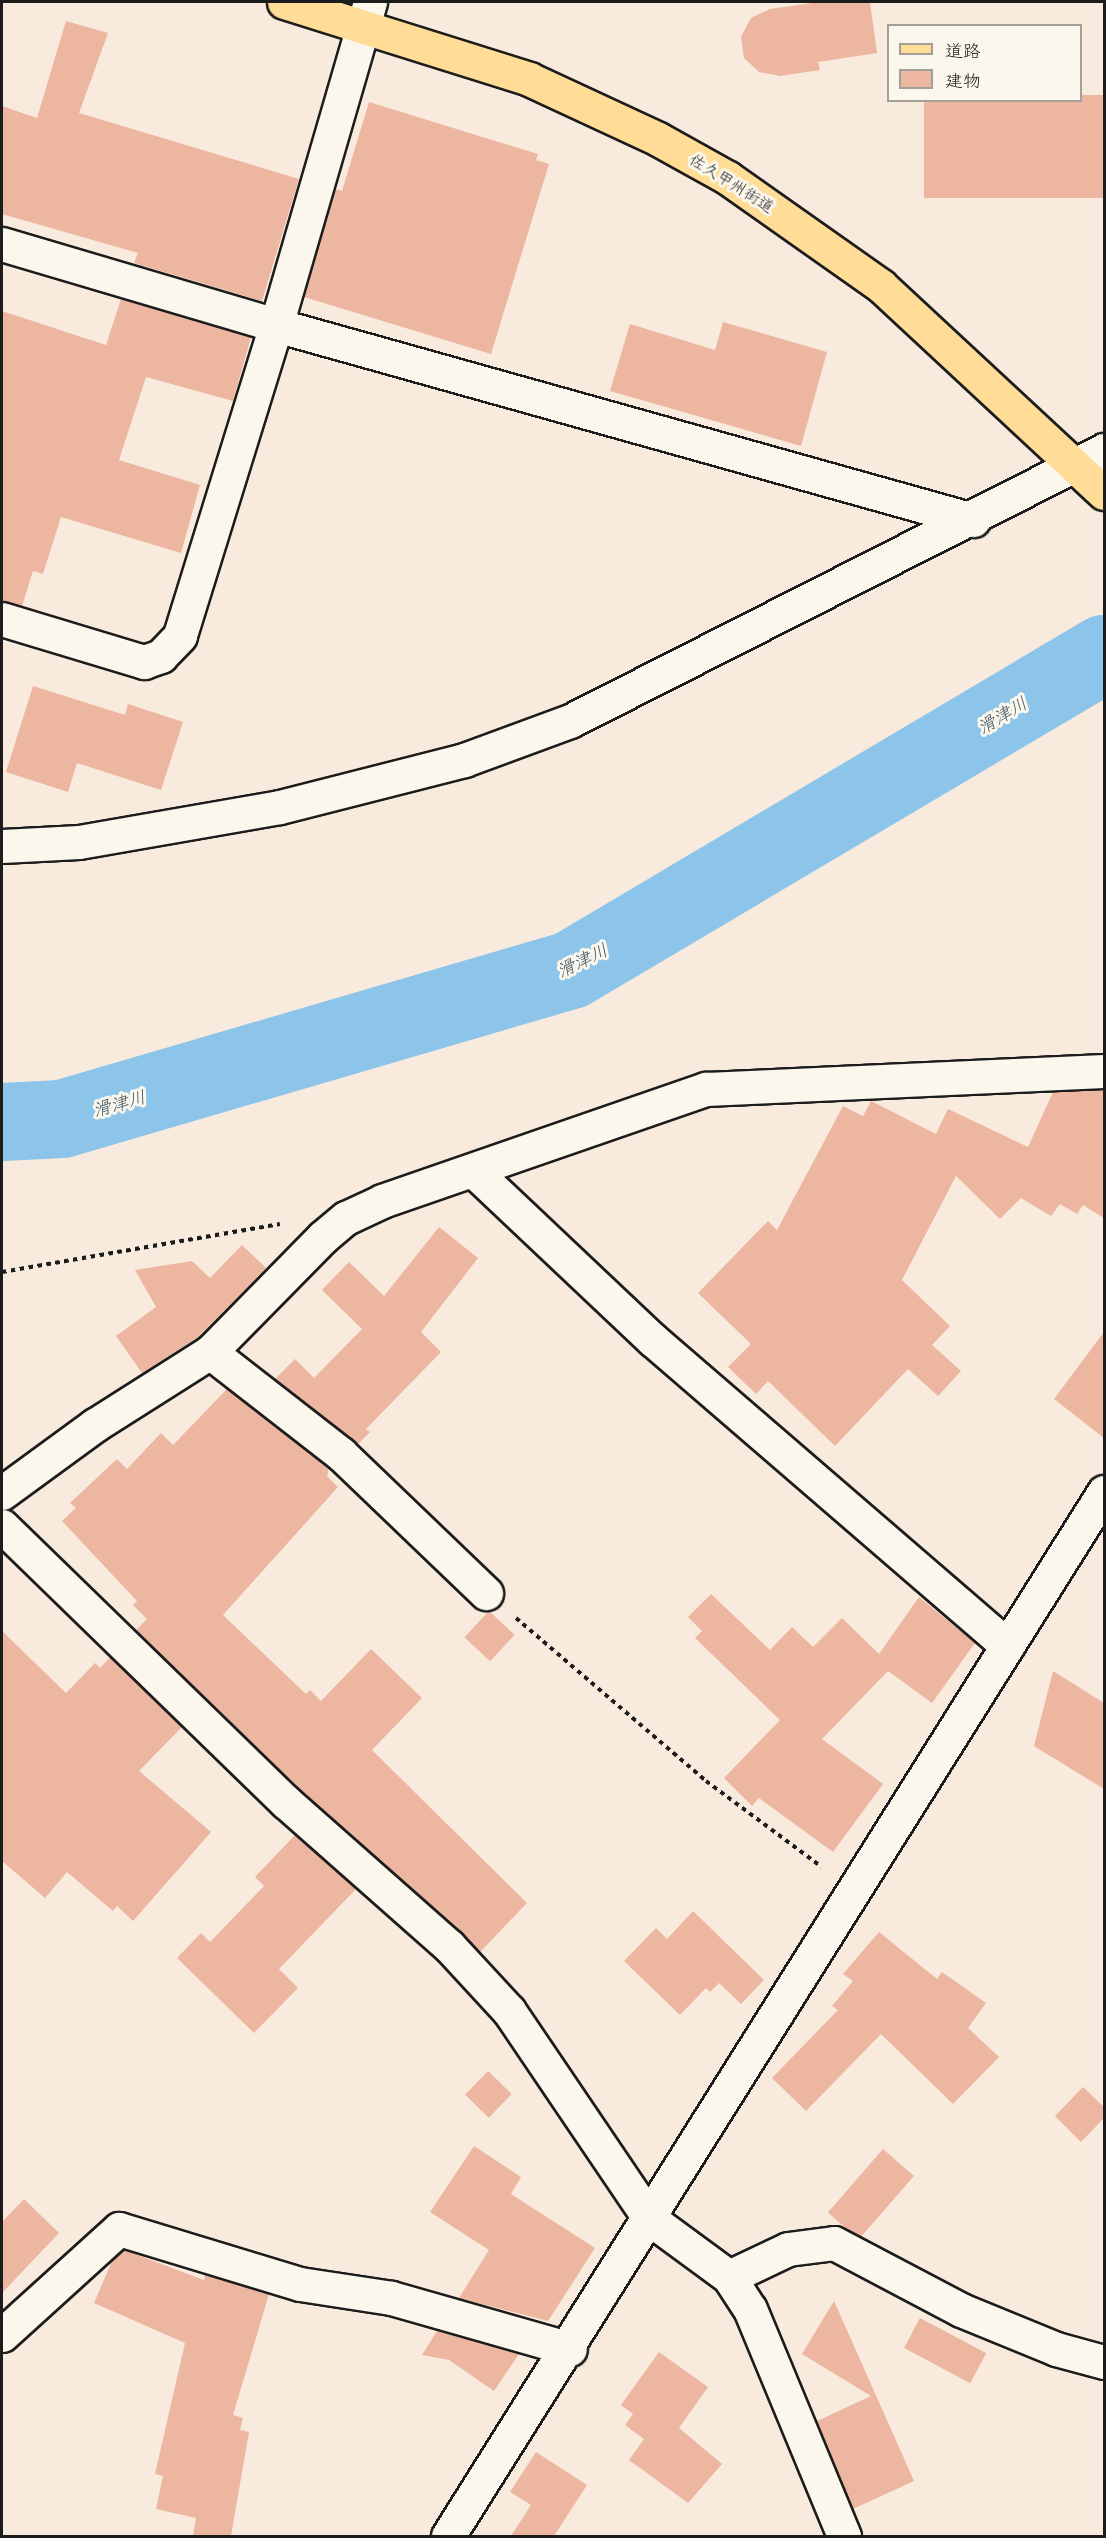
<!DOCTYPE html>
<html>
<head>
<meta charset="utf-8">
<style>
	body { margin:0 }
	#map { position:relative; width:1106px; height:2538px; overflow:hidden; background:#f8eadd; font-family:Mali,"Klee One",sans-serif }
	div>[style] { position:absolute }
	.river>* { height:78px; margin:-39px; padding:0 39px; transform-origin:39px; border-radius:39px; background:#8cc4ea }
	.building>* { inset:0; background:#edb6a1; transform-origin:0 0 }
	.path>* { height:4px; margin-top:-2px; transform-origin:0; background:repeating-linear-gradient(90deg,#1c1c1c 0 4.5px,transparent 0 9px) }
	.roads { filter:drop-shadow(2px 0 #1c1c1c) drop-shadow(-2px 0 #1c1c1c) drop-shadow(0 2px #1c1c1c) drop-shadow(0 -2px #1c1c1c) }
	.minor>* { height:33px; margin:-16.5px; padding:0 16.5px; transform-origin:16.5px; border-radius:16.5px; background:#fbf7ec }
	.major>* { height:33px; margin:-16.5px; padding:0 16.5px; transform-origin:16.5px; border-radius:16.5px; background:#ffdd96 }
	span { translate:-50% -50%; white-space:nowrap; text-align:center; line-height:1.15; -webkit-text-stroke:6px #fbf7ec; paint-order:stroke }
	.street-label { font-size:16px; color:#1c1c1c }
	.water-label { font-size:18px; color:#435764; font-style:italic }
	.frame { position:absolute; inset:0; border:3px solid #1c1c1c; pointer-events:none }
	.legend { position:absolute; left:887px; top:24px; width:195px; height:78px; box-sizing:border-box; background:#fbf7ec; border:2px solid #a29f99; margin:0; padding:8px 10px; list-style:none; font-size:18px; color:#1c1c1c }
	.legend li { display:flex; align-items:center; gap:12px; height:30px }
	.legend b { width:30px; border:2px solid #a29f99 }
</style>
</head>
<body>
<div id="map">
	<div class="river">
		<i style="left:2px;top:1122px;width:60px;rotate:-2.9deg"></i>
		<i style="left:62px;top:1119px;width:530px;rotate:-16.32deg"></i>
		<i style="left:571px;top:970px;width:620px;rotate:-30.66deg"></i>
	</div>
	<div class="building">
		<i style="clip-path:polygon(819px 2px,870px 2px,877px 53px,818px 62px,820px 70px,780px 76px,759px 72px,744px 58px,741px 37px,751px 18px,770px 9px)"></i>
		<i style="clip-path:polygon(66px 21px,108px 33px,79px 113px,299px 179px,262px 301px,134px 263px,138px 253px,2px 214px,2px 106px,37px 118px)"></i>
		<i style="left:1104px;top:95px;width:103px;height:180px;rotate:90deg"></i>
		<i style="clip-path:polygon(369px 102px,538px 154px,536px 160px,549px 164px,491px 354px,304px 297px,335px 189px,342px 191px)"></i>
		<i style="clip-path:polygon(121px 299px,251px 337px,233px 401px,146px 377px,119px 460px,200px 485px,181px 553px,61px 517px,43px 574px,33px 571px,22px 606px,2px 601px,2px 311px,106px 345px)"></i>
		<i style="clip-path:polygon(723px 322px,827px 352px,801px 446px,610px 391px,630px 324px,715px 350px)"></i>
		<i style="clip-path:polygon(33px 686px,125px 715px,128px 704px,183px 722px,161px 790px,77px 763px,68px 792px,6px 772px)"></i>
		<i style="clip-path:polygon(1104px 1090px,1104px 1218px,1083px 1205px,1077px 1214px,1060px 1204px,1051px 1216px,1021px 1198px,1000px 1219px,956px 1176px,902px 1280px,950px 1326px,932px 1345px,961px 1371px,938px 1396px,908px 1369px,835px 1446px,768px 1381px,756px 1394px,728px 1367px,751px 1344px,698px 1293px,768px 1221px,777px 1230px,843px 1106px,863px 1116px,871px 1101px,936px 1134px,948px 1109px,1028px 1147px,1053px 1092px)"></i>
		<i style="clip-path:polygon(439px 1227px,478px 1258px,421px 1332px,441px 1352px,366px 1429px,370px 1432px,358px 1444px,275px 1379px,295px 1359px,314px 1378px,362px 1329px,322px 1290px,349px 1262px,384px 1296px)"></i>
		<i style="clip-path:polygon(242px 1245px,266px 1268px,198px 1337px,142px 1373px,116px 1336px,156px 1307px,135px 1270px,192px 1261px,210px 1278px)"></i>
		<i style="clip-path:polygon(1104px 1332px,1104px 1438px,1054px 1399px)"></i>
		<i style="clip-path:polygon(227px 1389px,329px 1468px,327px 1476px,338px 1487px,223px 1615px,306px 1694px,310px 1690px,321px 1701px,371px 1649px,422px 1698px,372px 1750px,527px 1903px,480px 1952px,299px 1788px,136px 1630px,147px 1619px,133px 1605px,137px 1601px,62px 1521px,76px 1508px,70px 1503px,117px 1459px,127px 1469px,161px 1433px,173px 1445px)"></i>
		<i style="clip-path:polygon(711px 1594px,770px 1650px,792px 1627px,813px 1647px,842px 1618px,879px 1654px,919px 1597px,975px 1643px,932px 1703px,888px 1671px,822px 1739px,883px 1784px,833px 1852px,759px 1798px,752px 1806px,724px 1778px,780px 1720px,695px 1638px,702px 1631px,688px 1617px)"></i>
		<i style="left:489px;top:1611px;width:35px;height:36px;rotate:43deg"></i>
		<i style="clip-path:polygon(2px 1631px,66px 1693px,95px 1663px,100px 1668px,110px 1657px,182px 1727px,139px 1771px,211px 1832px,133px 1921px,117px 1906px,113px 1911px,67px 1872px,45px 1898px,2px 1861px)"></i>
		<i style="clip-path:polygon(1053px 1671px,1104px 1703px,1104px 1789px,1034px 1746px)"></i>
		<i style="clip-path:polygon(295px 1835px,356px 1889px,279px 1969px,298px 1988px,254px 2033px,177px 1958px,201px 1933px,210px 1942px,264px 1886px,255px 1877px)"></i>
		<i style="clip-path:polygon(693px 1911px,764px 1980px,741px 2004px,719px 1983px,710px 1992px,706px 1988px,680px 2015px,624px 1961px,656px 1928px,667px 1939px)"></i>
		<i style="clip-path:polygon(879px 1932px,937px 1979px,942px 1972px,986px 2003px,968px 2028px,999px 2057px,953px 2104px,881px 2034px,806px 2111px,772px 2078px,838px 2010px,832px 2006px,853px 1981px,843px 1974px)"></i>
		<i style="left:488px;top:2071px;width:33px;height:33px;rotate:44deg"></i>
		<i style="clip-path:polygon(1083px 2087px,1104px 2107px,1104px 2118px,1081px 2142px,1055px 2116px)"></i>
		<i style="clip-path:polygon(474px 2146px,521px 2177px,511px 2194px,595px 2248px,548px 2321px,459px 2298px,489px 2250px,430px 2212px)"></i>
		<i style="left:883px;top:2149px;width:41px;height:84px;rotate:41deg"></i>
		<i style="clip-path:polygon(24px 2199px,59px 2233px,2px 2293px,2px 2222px)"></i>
		<i style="clip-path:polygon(124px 2250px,204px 2280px,205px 2275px,269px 2294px,233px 2415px,243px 2418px,240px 2430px,249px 2432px,231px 2536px,193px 2536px,196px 2518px,156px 2509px,163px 2476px,155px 2474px,185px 2343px,94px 2303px,113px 2259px)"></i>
		<i style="clip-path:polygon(834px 2301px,914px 2481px,853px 2509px,817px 2421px,871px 2396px,802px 2354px)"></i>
		<i style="left:920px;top:2318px;width:75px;height:34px;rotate:28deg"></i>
		<i style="clip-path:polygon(437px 2331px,519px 2354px,494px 2391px,449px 2360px,422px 2355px)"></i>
		<i style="clip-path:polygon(659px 2352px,708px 2387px,679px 2428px,722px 2464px,688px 2503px,629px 2460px,644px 2439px,625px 2425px,633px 2414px,621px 2405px)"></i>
		<i style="clip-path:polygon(536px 2452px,587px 2485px,554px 2536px,511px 2536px,531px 2505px,510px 2492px)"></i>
	</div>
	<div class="path">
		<i style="left:2px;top:1272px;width:282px;rotate:-9.8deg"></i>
		<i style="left:516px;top:1618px;width:250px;rotate:40.6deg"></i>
		<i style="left:706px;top:1781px;width:144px;rotate:36.6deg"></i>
	</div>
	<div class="roads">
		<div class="minor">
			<i style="left:370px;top:2px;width:336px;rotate:106.2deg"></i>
			<i style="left:276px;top:325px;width:724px;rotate:15.63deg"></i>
			<i style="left:2px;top:244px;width:286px;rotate:16.5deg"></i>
			<i style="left:276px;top:325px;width:325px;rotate:107.2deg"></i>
			<i style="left:180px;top:636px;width:28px;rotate:134deg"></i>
			<i style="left:161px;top:656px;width:18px;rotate:161deg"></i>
			<i style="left:144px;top:662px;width:148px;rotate:-163.2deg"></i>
			<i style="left:2px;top:846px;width:77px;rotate:-3deg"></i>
			<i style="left:79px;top:842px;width:204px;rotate:-9.9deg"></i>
			<i style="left:280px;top:807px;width:190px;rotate:-14.3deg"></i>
			<i style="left:464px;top:760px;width:113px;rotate:-20.2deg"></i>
			<i style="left:570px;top:721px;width:599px;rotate:-26.91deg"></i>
			<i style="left:474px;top:1171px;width:246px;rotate:43.4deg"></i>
			<i style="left:653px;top:1340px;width:468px;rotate:40.8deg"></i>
			<i style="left:210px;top:1352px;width:166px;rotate:37.9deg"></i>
			<i style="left:341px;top:1454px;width:201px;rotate:43.8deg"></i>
			<i style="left:2px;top:1493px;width:115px;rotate:-36.2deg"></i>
			<i style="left:95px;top:1425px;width:136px;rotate:-32.4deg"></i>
			<i style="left:210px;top:1352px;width:161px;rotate:-45.5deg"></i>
			<i style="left:323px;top:1237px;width:30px;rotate:-40deg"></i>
			<i style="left:346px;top:1218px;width:40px;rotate:-25deg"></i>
			<i style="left:382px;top:1201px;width:343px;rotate:-19.1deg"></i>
			<i style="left:706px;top:1089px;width:398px;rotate:-2.6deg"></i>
			<i style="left:2px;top:1526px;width:396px;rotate:44.2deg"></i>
			<i style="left:286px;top:1802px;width:217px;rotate:41.5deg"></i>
			<i style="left:449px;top:1946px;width:88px;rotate:47.3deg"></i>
			<i style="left:509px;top:2011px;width:251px;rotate:55.9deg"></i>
			<i style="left:650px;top:2219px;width:98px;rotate:36.3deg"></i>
			<i style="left:729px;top:2277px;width:38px;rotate:57deg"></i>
			<i style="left:750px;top:2309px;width:246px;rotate:67.5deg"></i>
			<i style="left:729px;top:2277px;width:65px;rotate:-25.4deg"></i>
			<i style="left:788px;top:2249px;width:46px;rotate:-7.4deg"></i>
			<i style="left:834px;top:2243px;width:144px;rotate:27.8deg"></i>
			<i style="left:961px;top:2310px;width:103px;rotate:22.3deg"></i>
			<i style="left:1056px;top:2349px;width:50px;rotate:15.2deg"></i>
			<i style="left:2px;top:2335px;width:158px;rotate:-42.2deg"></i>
			<i style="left:119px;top:2229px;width:189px;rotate:16.9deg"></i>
			<i style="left:300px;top:2284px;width:92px;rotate:8.7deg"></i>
			<i style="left:391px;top:2298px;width:186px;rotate:15.9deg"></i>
			<i style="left:448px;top:2536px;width:1233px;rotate:-57.86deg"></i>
		</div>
		<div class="major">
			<i style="left:284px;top:2px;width:257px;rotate:17.4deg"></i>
			<i style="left:529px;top:79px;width:142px;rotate:24.9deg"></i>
			<i style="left:658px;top:139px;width:80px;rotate:29.1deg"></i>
			<i style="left:728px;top:178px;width:187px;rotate:35.2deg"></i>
			<i style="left:881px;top:286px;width:304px;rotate:42.9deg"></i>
		</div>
	</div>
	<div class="street-label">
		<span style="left:732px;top:183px;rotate:32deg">佐久甲州街道</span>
	</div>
	<div class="water-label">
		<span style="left:1002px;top:715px;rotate:-31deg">滑津川</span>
		<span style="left:582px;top:960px;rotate:-26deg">滑津川</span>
		<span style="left:119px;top:1103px;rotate:-16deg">滑津川</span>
	</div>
	<div class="frame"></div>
	<ul class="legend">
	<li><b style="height:8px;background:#ffdd96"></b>道路</li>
	<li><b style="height:16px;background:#edb6a1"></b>建物</li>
	</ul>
</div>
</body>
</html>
